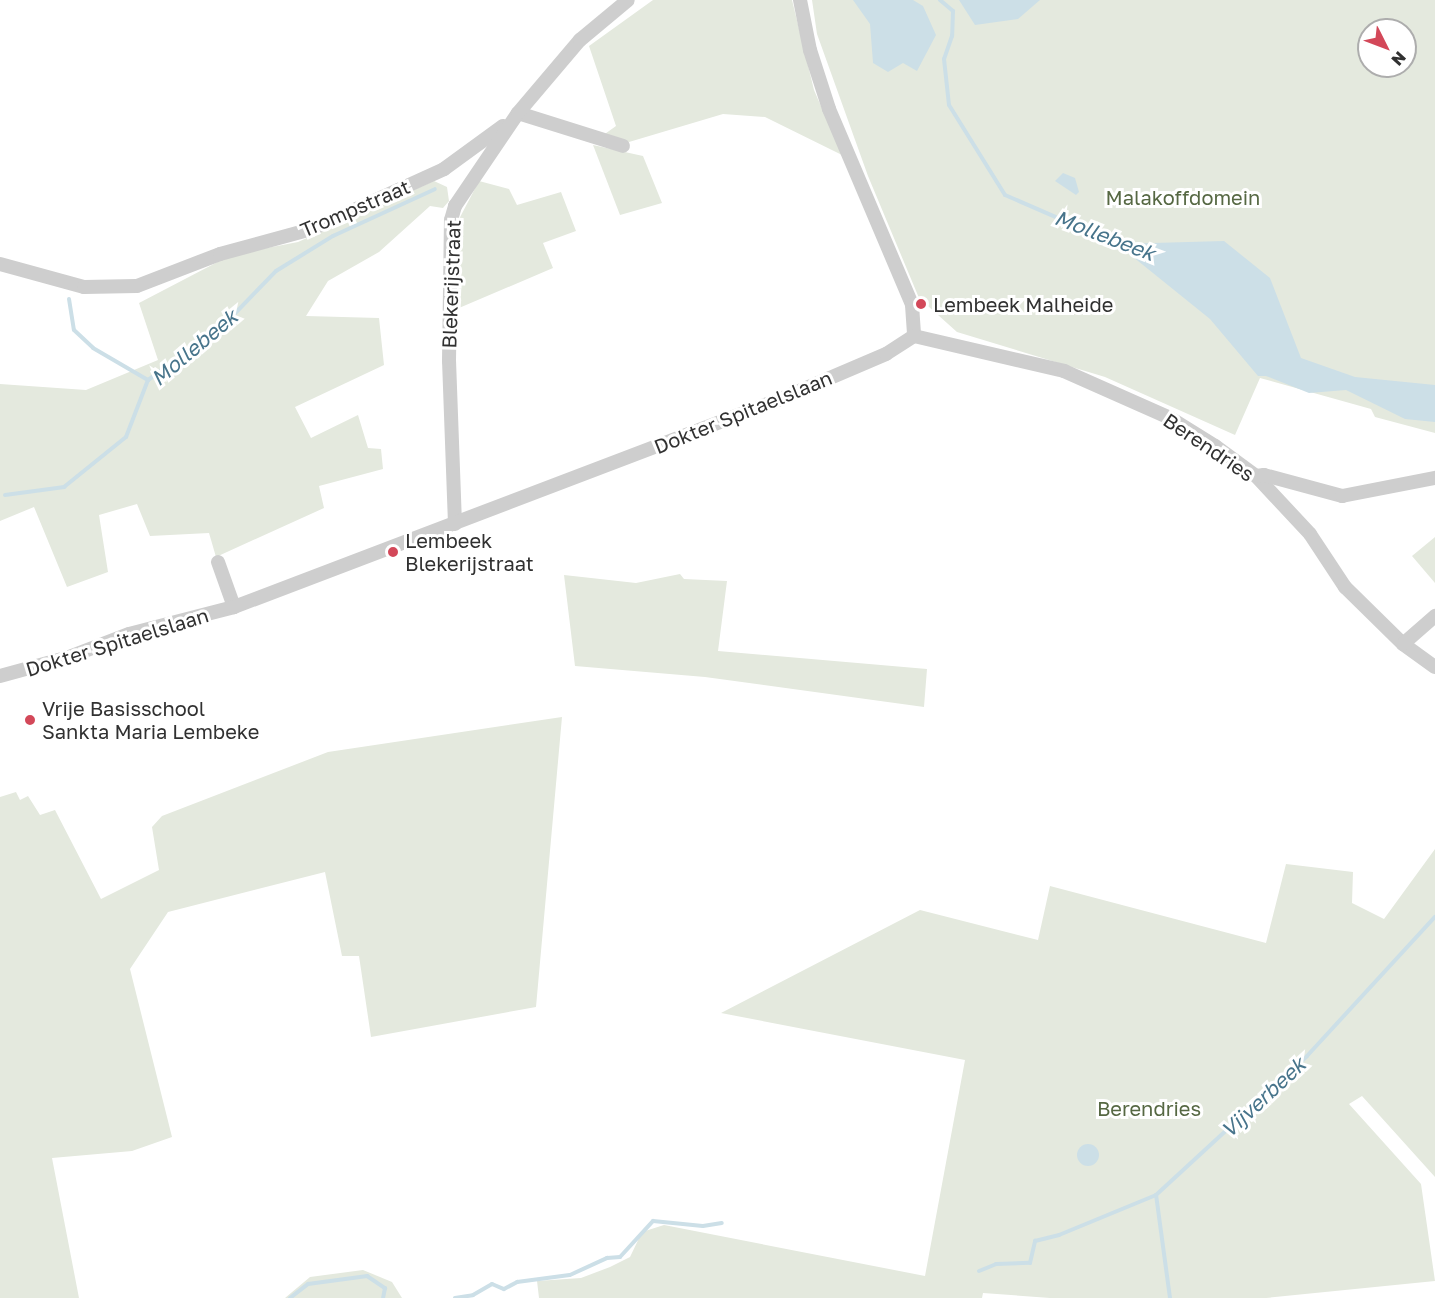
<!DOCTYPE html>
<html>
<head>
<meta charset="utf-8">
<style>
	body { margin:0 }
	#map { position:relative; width:1435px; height:1298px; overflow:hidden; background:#fff; font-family:"Golos Text",sans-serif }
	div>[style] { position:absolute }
	.green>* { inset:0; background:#e4e9de }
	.water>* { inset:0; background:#ccdfe7 }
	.round { border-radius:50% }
	.stream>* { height:4px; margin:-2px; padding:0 2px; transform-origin:2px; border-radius:2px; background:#ccdfe7 }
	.minor>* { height:14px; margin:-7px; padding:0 7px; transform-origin:7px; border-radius:7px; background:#cecece }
	.dots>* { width:16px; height:16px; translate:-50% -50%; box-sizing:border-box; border:3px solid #fff; border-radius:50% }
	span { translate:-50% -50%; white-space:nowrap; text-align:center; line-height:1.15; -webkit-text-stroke:6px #fff; paint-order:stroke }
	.park-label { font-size:20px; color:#566843 }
	.street-label { font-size:20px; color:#313131 }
	.poi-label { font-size:20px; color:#313131 }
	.left { translate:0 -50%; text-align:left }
	.water-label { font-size:21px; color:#47748b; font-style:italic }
	.north { position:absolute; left:1357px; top:18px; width:60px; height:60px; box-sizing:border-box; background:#fff; border:2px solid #adadad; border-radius:50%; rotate:132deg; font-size:16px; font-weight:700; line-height:24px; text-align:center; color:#313131 }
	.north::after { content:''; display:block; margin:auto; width:21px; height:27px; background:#d34859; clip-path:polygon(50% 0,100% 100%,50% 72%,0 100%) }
</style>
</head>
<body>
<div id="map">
	<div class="green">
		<i style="clip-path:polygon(653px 0,792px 0,814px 90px,842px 155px,765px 117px,723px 114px,629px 142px,602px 136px,616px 126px,589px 46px)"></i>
		<i style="clip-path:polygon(evenodd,812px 0,1435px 0,1435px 433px,1375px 417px,1371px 409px,1260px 378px,1235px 435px,1105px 377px,957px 332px,919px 298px,868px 176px,817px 34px,812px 0,1369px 30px,1405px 30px,1405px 66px,1369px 66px,1369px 30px)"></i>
		<i style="clip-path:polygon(593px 145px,643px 156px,662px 203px,620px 215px)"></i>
		<i style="clip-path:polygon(434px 181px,447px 187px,449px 201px,443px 208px,430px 206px,379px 252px,328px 281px,306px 316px,379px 318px,384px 365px,295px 407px,311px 438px,358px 415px,368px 448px,381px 449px,383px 469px,319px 486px,324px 508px,216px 557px,209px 533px,150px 536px,137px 504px,99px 515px,108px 572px,67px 587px,34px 507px,0 521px,0 384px,86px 390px,158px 360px,139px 303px,231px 255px,298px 242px)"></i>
		<i style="clip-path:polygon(479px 181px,509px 189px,517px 205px,561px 192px,576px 231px,543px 243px,553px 268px,459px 308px,458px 221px)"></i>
		<i style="clip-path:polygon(1435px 537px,1435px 583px,1412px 556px)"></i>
		<i style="clip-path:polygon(680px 574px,684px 579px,727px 581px,718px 651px,927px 669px,924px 707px,705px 677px,575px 666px,564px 575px,636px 583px)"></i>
		<i style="clip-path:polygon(562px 717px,536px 1007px,371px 1037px,359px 956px,342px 956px,325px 872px,168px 912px,130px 969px,172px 1137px,132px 1151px,52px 1158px,79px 1298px,0 1298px,0 797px,16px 792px,20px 800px,28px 796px,40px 815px,55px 810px,101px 899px,159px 870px,152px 827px,162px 816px,328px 752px)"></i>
		<i style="clip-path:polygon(1435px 849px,1435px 1177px,1362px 1096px,1349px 1104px,1421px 1184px,1435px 1281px,1266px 1298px,1050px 1298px,983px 1293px,982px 1298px,539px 1298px,537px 1281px,581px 1278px,610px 1267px,630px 1257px,642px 1232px,664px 1225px,925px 1276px,965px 1060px,721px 1013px,920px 910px,1038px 940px,1050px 886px,1266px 943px,1286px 864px,1353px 872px,1352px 903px,1384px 919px)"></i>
		<i style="clip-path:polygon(363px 1270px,392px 1282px,402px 1298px,285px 1298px,310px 1277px)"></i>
	</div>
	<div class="water">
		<i style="clip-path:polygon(853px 0,913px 0,923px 6px,936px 35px,917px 71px,903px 63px,888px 72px,873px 63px,870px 24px)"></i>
		<i style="clip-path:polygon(959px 0,1040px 0,1018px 19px,975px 25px)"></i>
		<i style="clip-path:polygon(1063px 173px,1075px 178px,1079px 192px,1076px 195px,1055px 181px)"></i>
		<i style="clip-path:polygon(1224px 241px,1270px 278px,1301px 358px,1355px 377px,1435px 385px,1435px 422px,1405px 419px,1346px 390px,1309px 393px,1266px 376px,1258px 376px,1210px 319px,1117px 244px)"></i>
		<i class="round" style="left:1077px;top:1144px;width:22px;height:22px"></i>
	</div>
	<div class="stream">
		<i style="left:940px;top:0;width:17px;rotate:40deg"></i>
		<i style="left:953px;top:11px;width:25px;rotate:92deg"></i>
		<i style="left:952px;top:36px;width:24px;rotate:109deg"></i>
		<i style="left:944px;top:59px;width:46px;rotate:83.8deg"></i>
		<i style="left:949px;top:105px;width:106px;rotate:58.1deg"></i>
		<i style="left:1005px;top:195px;width:125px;rotate:23.5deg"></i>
		<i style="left:69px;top:299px;width:31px;rotate:81deg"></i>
		<i style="left:74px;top:330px;width:26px;rotate:43deg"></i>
		<i style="left:93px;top:348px;width:64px;rotate:30.2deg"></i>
		<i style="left:5px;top:495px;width:60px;rotate:-7.7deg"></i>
		<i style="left:64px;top:487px;width:80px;rotate:-38.9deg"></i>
		<i style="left:126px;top:437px;width:61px;rotate:-68.9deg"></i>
		<i style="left:148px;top:380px;width:85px;rotate:-35deg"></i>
		<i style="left:218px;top:331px;width:83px;rotate:-46deg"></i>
		<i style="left:276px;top:271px;width:67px;rotate:-31.6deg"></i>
		<i style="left:333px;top:236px;width:112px;rotate:-24.7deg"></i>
		<i style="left:979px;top:1271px;width:18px;rotate:-22deg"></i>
		<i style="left:996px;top:1264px;width:34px;rotate:-2deg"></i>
		<i style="left:1030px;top:1263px;width:23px;rotate:-77deg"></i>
		<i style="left:1035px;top:1241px;width:25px;rotate:-14deg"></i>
		<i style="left:1059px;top:1235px;width:105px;rotate:-22.4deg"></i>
		<i style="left:290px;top:1298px;width:23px;rotate:-38deg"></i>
		<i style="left:308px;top:1284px;width:60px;rotate:-7.7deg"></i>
		<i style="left:367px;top:1276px;width:22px;rotate:34deg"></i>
		<i style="left:385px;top:1288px;width:10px;rotate:101deg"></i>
		<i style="left:455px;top:1298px;width:18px;rotate:-9deg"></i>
		<i style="left:473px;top:1295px;width:22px;rotate:-30deg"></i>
		<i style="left:492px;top:1284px;width:13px;rotate:23deg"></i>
		<i style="left:504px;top:1289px;width:15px;rotate:-28deg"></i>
		<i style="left:517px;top:1282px;width:53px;rotate:-7.5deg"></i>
		<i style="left:570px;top:1275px;width:41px;rotate:-24.7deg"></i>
		<i style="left:607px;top:1258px;width:13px;rotate:-4deg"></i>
		<i style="left:620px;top:1257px;width:49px;rotate:-47.5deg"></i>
		<i style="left:653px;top:1221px;width:50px;rotate:5.7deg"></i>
		<i style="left:703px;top:1226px;width:19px;rotate:-9deg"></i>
		<i style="left:1170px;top:1298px;width:104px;rotate:-97.7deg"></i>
		<i style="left:1156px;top:1195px;width:205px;rotate:-42.6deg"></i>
		<i style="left:1307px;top:1056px;width:189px;rotate:-47.4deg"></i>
	</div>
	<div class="minor">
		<i style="left:800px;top:0;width:51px;rotate:78.7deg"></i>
		<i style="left:810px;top:50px;width:62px;rotate:72.1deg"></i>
		<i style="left:829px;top:109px;width:213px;rotate:67deg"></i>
		<i style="left:912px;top:305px;width:31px;rotate:86deg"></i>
		<i style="left:518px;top:113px;width:110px;rotate:17.4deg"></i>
		<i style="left:0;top:264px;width:87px;rotate:15.3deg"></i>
		<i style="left:84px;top:287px;width:53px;rotate:-1.1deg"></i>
		<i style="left:137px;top:286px;width:89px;rotate:-21.1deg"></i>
		<i style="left:220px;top:254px;width:95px;rotate:-15.2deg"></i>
		<i style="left:312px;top:229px;width:145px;rotate:-24.4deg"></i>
		<i style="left:444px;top:169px;width:73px;rotate:-36.1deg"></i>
		<i style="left:914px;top:336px;width:154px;rotate:13.1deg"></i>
		<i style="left:1064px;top:371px;width:116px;rotate:23.9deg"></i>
		<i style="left:1170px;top:418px;width:53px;rotate:31.9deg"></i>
		<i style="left:1215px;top:446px;width:51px;rotate:36.2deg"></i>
		<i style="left:1256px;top:476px;width:79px;rotate:47deg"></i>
		<i style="left:1310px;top:534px;width:64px;rotate:56.6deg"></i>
		<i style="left:1345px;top:587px;width:81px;rotate:44.5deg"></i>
		<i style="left:1403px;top:644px;width:39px;rotate:36deg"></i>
		<i style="left:1256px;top:476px;width:8px;rotate:-7deg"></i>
		<i style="left:1264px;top:475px;width:81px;rotate:15.1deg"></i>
		<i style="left:1342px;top:496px;width:95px;rotate:-11deg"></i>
		<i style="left:455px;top:524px;width:163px;rotate:-92.1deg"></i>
		<i style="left:449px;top:361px;width:141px;rotate:-89.2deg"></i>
		<i style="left:451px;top:220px;width:15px;rotate:-74deg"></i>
		<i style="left:455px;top:206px;width:112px;rotate:-55.9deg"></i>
		<i style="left:518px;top:113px;width:96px;rotate:-49.7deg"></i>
		<i style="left:580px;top:40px;width:62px;rotate:-39.8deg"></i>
		<i style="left:218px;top:562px;width:48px;rotate:70.4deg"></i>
		<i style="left:1403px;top:644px;width:43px;rotate:-41.2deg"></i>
		<i style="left:0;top:676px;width:72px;rotate:-15.4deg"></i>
		<i style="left:69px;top:657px;width:64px;rotate:-21deg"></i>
		<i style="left:129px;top:634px;width:108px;rotate:-14.4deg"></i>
		<i style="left:234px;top:607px;width:587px;rotate:-20.84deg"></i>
		<i style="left:783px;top:398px;width:112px;rotate:-23.1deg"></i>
		<i style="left:886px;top:354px;width:33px;rotate:-33deg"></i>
	</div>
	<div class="dots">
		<i style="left:921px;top:304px;background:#d34859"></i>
		<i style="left:393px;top:552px;background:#d34859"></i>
		<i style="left:30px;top:720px;background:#d34859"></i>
	</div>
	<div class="park-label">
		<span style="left:1183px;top:197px">Malakoffdomein</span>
		<span style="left:1149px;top:1108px">Berendries</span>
	</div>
	<div class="street-label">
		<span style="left:355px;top:208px;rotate:-23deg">Trompstraat</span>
		<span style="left:451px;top:284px;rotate:-88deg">Blekerijstraat</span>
		<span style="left:743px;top:412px;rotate:-22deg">Dokter Spitaelslaan</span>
		<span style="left:1209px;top:447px;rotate:34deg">Berendries</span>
		<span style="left:117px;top:642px;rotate:-17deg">Dokter Spitaelslaan</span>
	</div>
	<div class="poi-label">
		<span class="left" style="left:933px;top:304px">Lembeek Malheide</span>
		<span class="left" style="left:405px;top:552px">Lembeek<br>Blekerijstraat</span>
		<span class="left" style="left:42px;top:720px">Vrije Basisschool<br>Sankta Maria Lembeke</span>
	</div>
	<div class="water-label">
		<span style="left:1105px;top:235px;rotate:21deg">Mollebeek</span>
		<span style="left:194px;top:347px;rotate:-40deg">Mollebeek</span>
		<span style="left:1263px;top:1097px;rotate:-43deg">Vijverbeek</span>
	</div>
	<div class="north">N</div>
</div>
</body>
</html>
